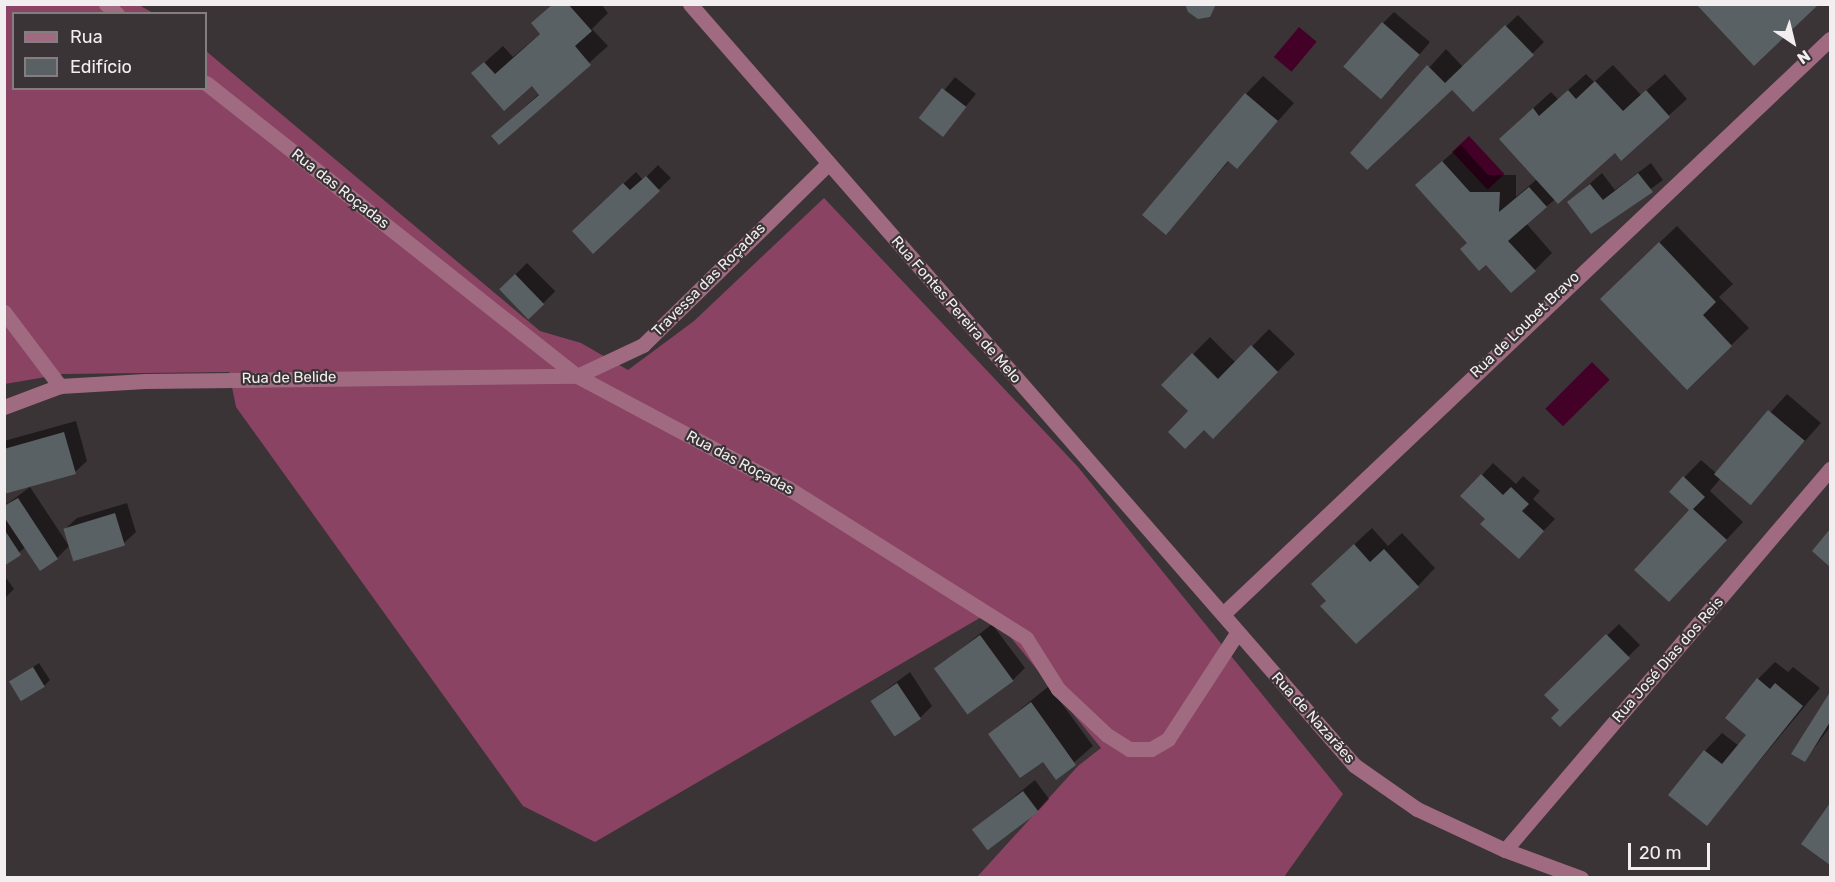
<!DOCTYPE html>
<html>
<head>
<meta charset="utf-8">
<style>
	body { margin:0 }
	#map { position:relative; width:1835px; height:882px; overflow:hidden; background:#3b3436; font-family:Rubik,sans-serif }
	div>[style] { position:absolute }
	.forest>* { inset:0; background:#8a4363 }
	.water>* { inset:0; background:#440127; transform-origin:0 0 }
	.shadow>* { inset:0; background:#0007; transform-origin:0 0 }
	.building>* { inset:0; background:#596164; transform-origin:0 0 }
	.minor>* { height:15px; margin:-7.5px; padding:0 7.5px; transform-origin:7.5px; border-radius:7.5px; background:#a06b81 }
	span { translate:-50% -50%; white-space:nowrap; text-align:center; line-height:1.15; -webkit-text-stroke:4.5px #3b3436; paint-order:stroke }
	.street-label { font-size:15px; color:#f2edef }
	.frame { position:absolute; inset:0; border:6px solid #f2edef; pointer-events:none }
	.legend { position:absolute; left:12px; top:12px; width:195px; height:78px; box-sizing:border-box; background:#3b3436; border:2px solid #847e80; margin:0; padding:8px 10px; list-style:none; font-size:18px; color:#f2edef }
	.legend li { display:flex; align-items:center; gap:12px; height:30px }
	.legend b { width:30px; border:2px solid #847e80 }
	.north { position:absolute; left:1763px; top:12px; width:60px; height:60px; -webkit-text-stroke:4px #3b3436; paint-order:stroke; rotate:145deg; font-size:16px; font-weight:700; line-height:24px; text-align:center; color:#f2edef }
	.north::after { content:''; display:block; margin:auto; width:21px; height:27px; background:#f2edef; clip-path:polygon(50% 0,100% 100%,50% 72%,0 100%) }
	.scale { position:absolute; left:1628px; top:843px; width:82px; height:27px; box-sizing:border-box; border:3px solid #f2edef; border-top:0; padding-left:8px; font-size:18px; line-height:21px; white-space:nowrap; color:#f2edef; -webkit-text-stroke:4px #3b3436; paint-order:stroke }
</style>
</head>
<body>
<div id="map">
	<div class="forest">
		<i style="clip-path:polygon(5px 5px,139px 5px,153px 13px,14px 14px,14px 88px,206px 88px,206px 51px,540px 331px,581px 343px,628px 370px,694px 321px,824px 198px,1078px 467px,1343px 794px,1284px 877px,977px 877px,1078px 766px,1101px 748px,990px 612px,595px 842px,523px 806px,236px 407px,229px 372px,63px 374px,5px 384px)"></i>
	</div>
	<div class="water">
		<i style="left:1299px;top:27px;width:23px;height:39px;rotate:40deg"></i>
		<i style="left:1469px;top:136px;width:52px;height:23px;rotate:47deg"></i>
		<i style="left:1592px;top:362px;width:25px;height:66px;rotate:45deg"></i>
	</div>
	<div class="shadow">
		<i style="clip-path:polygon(552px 4px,601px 4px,608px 13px,592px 29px,608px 46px,499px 143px,493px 136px,540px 93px,532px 84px,473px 73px,503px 46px,513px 57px,541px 33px)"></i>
		<i style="clip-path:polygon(1394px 12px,1430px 42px,1394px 85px,1383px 23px)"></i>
		<i style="clip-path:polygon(1518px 15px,1544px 42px,1532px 54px,1452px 88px,1352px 153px,1446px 49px,1463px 67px)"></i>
		<i style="clip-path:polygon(1613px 65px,1641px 95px,1665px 74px,1687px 99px,1621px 159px,1615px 151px,1526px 223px,1552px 253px,1535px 270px,1468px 243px,1435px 168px,1461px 145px,1488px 175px,1516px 175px,1516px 197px,1537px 179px,1518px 122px,1551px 92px,1558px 99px,1586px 74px,1594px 82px)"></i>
		<i style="clip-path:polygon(1263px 76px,1294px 103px,1237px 167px,1229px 161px,1166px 233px,1246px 94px)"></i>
		<i style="left:955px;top:77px;width:27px;height:53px;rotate:39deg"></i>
		<i style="clip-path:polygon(1651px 163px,1663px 180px,1591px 232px,1569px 202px,1602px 173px,1615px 190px)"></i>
		<i style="clip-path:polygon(658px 165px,671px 178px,593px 252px,586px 219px,636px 172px,643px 180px)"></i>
		<i style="clip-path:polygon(1677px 226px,1733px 284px,1719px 297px,1749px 328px,1687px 388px,1619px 281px)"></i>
		<i style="left:527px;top:263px;width:40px;height:37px;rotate:45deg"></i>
		<i style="clip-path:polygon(1269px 329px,1295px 354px,1213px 437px,1163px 385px,1210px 337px,1236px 363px)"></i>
		<i style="clip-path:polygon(1787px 394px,1821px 423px,1750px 503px,1721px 478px,1710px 491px,1743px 522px,1686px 583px,1691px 510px,1671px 491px,1701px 460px,1716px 473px)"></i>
		<i style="clip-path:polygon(76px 421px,87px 461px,75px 472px,4px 492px,4px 441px)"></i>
		<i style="clip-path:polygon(1493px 463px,1516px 484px,1523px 476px,1540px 491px,1533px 499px,1555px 519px,1530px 545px,1487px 519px,1482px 475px)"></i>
		<i style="clip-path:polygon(30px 487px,69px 546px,57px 558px,26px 547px,4px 564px,4px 499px,7px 504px)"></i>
		<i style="clip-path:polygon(127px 503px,136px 532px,124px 543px,65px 529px,77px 518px)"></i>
		<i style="clip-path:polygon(1372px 528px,1388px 546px,1402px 533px,1435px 568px,1418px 586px,1330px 567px)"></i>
		<i style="clip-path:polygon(4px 575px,14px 589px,4px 599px)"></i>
		<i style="clip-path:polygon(992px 624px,1025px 668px,1013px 680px,936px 669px)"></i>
		<i style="clip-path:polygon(1619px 624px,1640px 645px,1560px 725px,1561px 710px,1546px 695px)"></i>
		<i style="clip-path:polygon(1775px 662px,1788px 672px,1793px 667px,1820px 688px,1707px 824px,1705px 751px,1722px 733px,1739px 746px,1748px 735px,1758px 679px)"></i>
		<i style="clip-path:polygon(39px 663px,50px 680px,44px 686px,11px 682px)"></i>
		<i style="clip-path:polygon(910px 672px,932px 706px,920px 718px,871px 701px)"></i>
		<i style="clip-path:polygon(1049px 686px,1093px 746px,1056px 778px,1043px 759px,990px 734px)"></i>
		<i style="clip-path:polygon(1830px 695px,1830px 727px,1805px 760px,1793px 753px)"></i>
		<i style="clip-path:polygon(1035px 780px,1049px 799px,1038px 811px,974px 829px)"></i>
		<i style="clip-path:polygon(1830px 805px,1830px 864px,1803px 843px)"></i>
	</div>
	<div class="building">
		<i style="clip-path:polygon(553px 4px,568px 4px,592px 31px,575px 46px,591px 65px,499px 145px,491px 136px,539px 95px,532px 86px,504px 111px,471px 73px,484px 62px,495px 74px,540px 34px,531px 23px)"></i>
		<i style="clip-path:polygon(1185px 4px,1216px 4px,1210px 17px,1198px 19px,1188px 12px)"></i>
		<i style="clip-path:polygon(1696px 4px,1819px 4px,1754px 66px)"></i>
		<i style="left:1382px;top:22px;width:50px;height:59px;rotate:41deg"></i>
		<i style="clip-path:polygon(1505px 25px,1534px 55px,1473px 112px,1452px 90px,1367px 170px,1350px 153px,1427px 65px,1445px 83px)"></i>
		<i style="clip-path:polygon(1595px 81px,1623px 111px,1646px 90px,1670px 117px,1621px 161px,1615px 153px,1558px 204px,1499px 139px,1533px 108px,1539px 116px,1568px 90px,1576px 99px)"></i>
		<i style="left:942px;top:88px;width:31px;height:38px;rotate:38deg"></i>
		<i style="clip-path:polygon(1245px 93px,1278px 121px,1237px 169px,1228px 161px,1166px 235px,1142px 215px)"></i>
		<i style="clip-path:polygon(1442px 161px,1470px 192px,1500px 192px,1499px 212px,1529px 187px,1547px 207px,1508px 241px,1536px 271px,1511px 293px,1486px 265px,1479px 271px,1460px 249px,1467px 243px,1415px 185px)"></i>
		<i style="clip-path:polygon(1638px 173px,1653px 192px,1591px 234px,1567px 202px,1590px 184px,1603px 200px)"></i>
		<i style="clip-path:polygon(646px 176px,660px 191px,593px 254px,572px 231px,623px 183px,630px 190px)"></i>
		<i style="clip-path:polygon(1659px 242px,1716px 302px,1703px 315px,1732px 346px,1687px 390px,1600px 299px)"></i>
		<i style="left:515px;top:274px;width:42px;height:22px;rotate:46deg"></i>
		<i style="clip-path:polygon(1251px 345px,1278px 372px,1213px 439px,1204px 430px,1185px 449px,1168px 432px,1188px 411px,1161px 385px,1192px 353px,1218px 379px)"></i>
		<i style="left:1768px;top:410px;width:48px;height:84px;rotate:40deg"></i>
		<i style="clip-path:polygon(64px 432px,76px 474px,4px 494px,4px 449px)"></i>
		<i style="clip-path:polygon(1481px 474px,1503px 495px,1511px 487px,1529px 504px,1522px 511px,1544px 531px,1519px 559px,1480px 524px,1485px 519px,1460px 496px)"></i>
		<i style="clip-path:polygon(1683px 476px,1705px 497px,1693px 509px,1727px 540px,1669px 602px,1634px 570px,1689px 510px,1669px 492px)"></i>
		<i style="clip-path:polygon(18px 498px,58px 559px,40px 571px,4px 517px,4px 506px)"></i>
		<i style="left:115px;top:513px;width:34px;height:54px;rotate:73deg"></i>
		<i style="clip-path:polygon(4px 529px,21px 555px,4px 566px)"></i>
		<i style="clip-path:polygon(1830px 529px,1830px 567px,1812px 551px)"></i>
		<i style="clip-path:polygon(1354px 544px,1370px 562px,1384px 549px,1419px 587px,1356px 644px,1320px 606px,1326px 601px,1311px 584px)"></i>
		<i style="clip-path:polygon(1606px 634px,1630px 658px,1560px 727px,1551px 718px,1559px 710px,1544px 695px)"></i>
		<i style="left:980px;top:635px;width:57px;height:57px;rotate:54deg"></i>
		<i style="left:33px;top:667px;width:23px;height:28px;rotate:59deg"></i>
		<i style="clip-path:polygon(1757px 678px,1770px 689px,1775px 683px,1803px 706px,1707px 826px,1668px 795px,1704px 750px,1722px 764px,1746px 735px,1725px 718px)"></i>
		<i style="left:897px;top:683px;width:43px;height:32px;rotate:56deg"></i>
		<i style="clip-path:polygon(1830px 692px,1830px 722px,1805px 762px,1791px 754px)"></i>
		<i style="clip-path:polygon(1031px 702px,1076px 765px,1056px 780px,1043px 762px,1020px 778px,988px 734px)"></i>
		<i style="left:1023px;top:791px;width:26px;height:64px;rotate:53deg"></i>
		<i style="clip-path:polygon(1830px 803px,1830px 865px,1801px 844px)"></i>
	</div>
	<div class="minor">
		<i style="left:106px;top:4px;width:15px;rotate:42deg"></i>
		<i style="left:690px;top:4px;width:1010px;rotate:48.89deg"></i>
		<i style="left:1354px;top:765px;width:77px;rotate:34.9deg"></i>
		<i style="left:1417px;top:809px;width:97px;rotate:25deg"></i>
		<i style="left:1505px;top:850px;width:81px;rotate:20.2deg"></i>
		<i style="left:206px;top:83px;width:473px;rotate:38.3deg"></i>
		<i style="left:577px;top:376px;width:239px;rotate:28deg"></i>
		<i style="left:788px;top:488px;width:281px;rotate:32.2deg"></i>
		<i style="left:1026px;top:638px;width:60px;rotate:57.9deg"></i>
		<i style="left:1058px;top:689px;width:67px;rotate:43.2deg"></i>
		<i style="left:1107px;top:735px;width:26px;rotate:32deg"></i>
		<i style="left:1129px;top:749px;width:22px"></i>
		<i style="left:1151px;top:749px;width:20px;rotate:-30deg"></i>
		<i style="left:1168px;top:739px;width:126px;rotate:-56.9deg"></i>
		<i style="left:4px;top:312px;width:93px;rotate:52.9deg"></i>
		<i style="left:4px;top:407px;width:60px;rotate:-20.6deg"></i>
		<i style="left:60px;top:386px;width:85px;rotate:-3.4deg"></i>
		<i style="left:145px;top:381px;width:432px;rotate:-0.7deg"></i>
		<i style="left:577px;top:376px;width:73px;rotate:-25.2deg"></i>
		<i style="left:643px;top:345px;width:257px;rotate:-44.4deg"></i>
		<i style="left:1223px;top:614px;width:836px;rotate:-43.45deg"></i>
		<i style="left:1505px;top:850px;width:501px;rotate:-49.54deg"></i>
	</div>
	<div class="street-label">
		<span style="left:340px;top:189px;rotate:38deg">Rua das Roçadas</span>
		<span style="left:709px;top:280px;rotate:-45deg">Travessa das Roçadas</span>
		<span style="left:956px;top:310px;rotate:49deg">Rua Fontes Pereira de Melo</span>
		<span style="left:1525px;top:325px;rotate:-44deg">Rua de Loubet Bravo</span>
		<span style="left:289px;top:378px;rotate:-1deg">Rua de Belide</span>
		<span style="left:740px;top:463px;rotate:28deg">Rua das Roçadas</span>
		<span style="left:1668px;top:660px;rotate:-49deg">Rua José Dias dos Reis</span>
		<span style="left:1313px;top:718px;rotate:48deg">Rua de Nazarães</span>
	</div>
	<div class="frame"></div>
	<ul class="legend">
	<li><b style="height:8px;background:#a06b81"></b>Rua</li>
	<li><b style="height:16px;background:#596164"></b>Edifício</li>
	</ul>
	<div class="north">N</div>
	<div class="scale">20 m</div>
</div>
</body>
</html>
